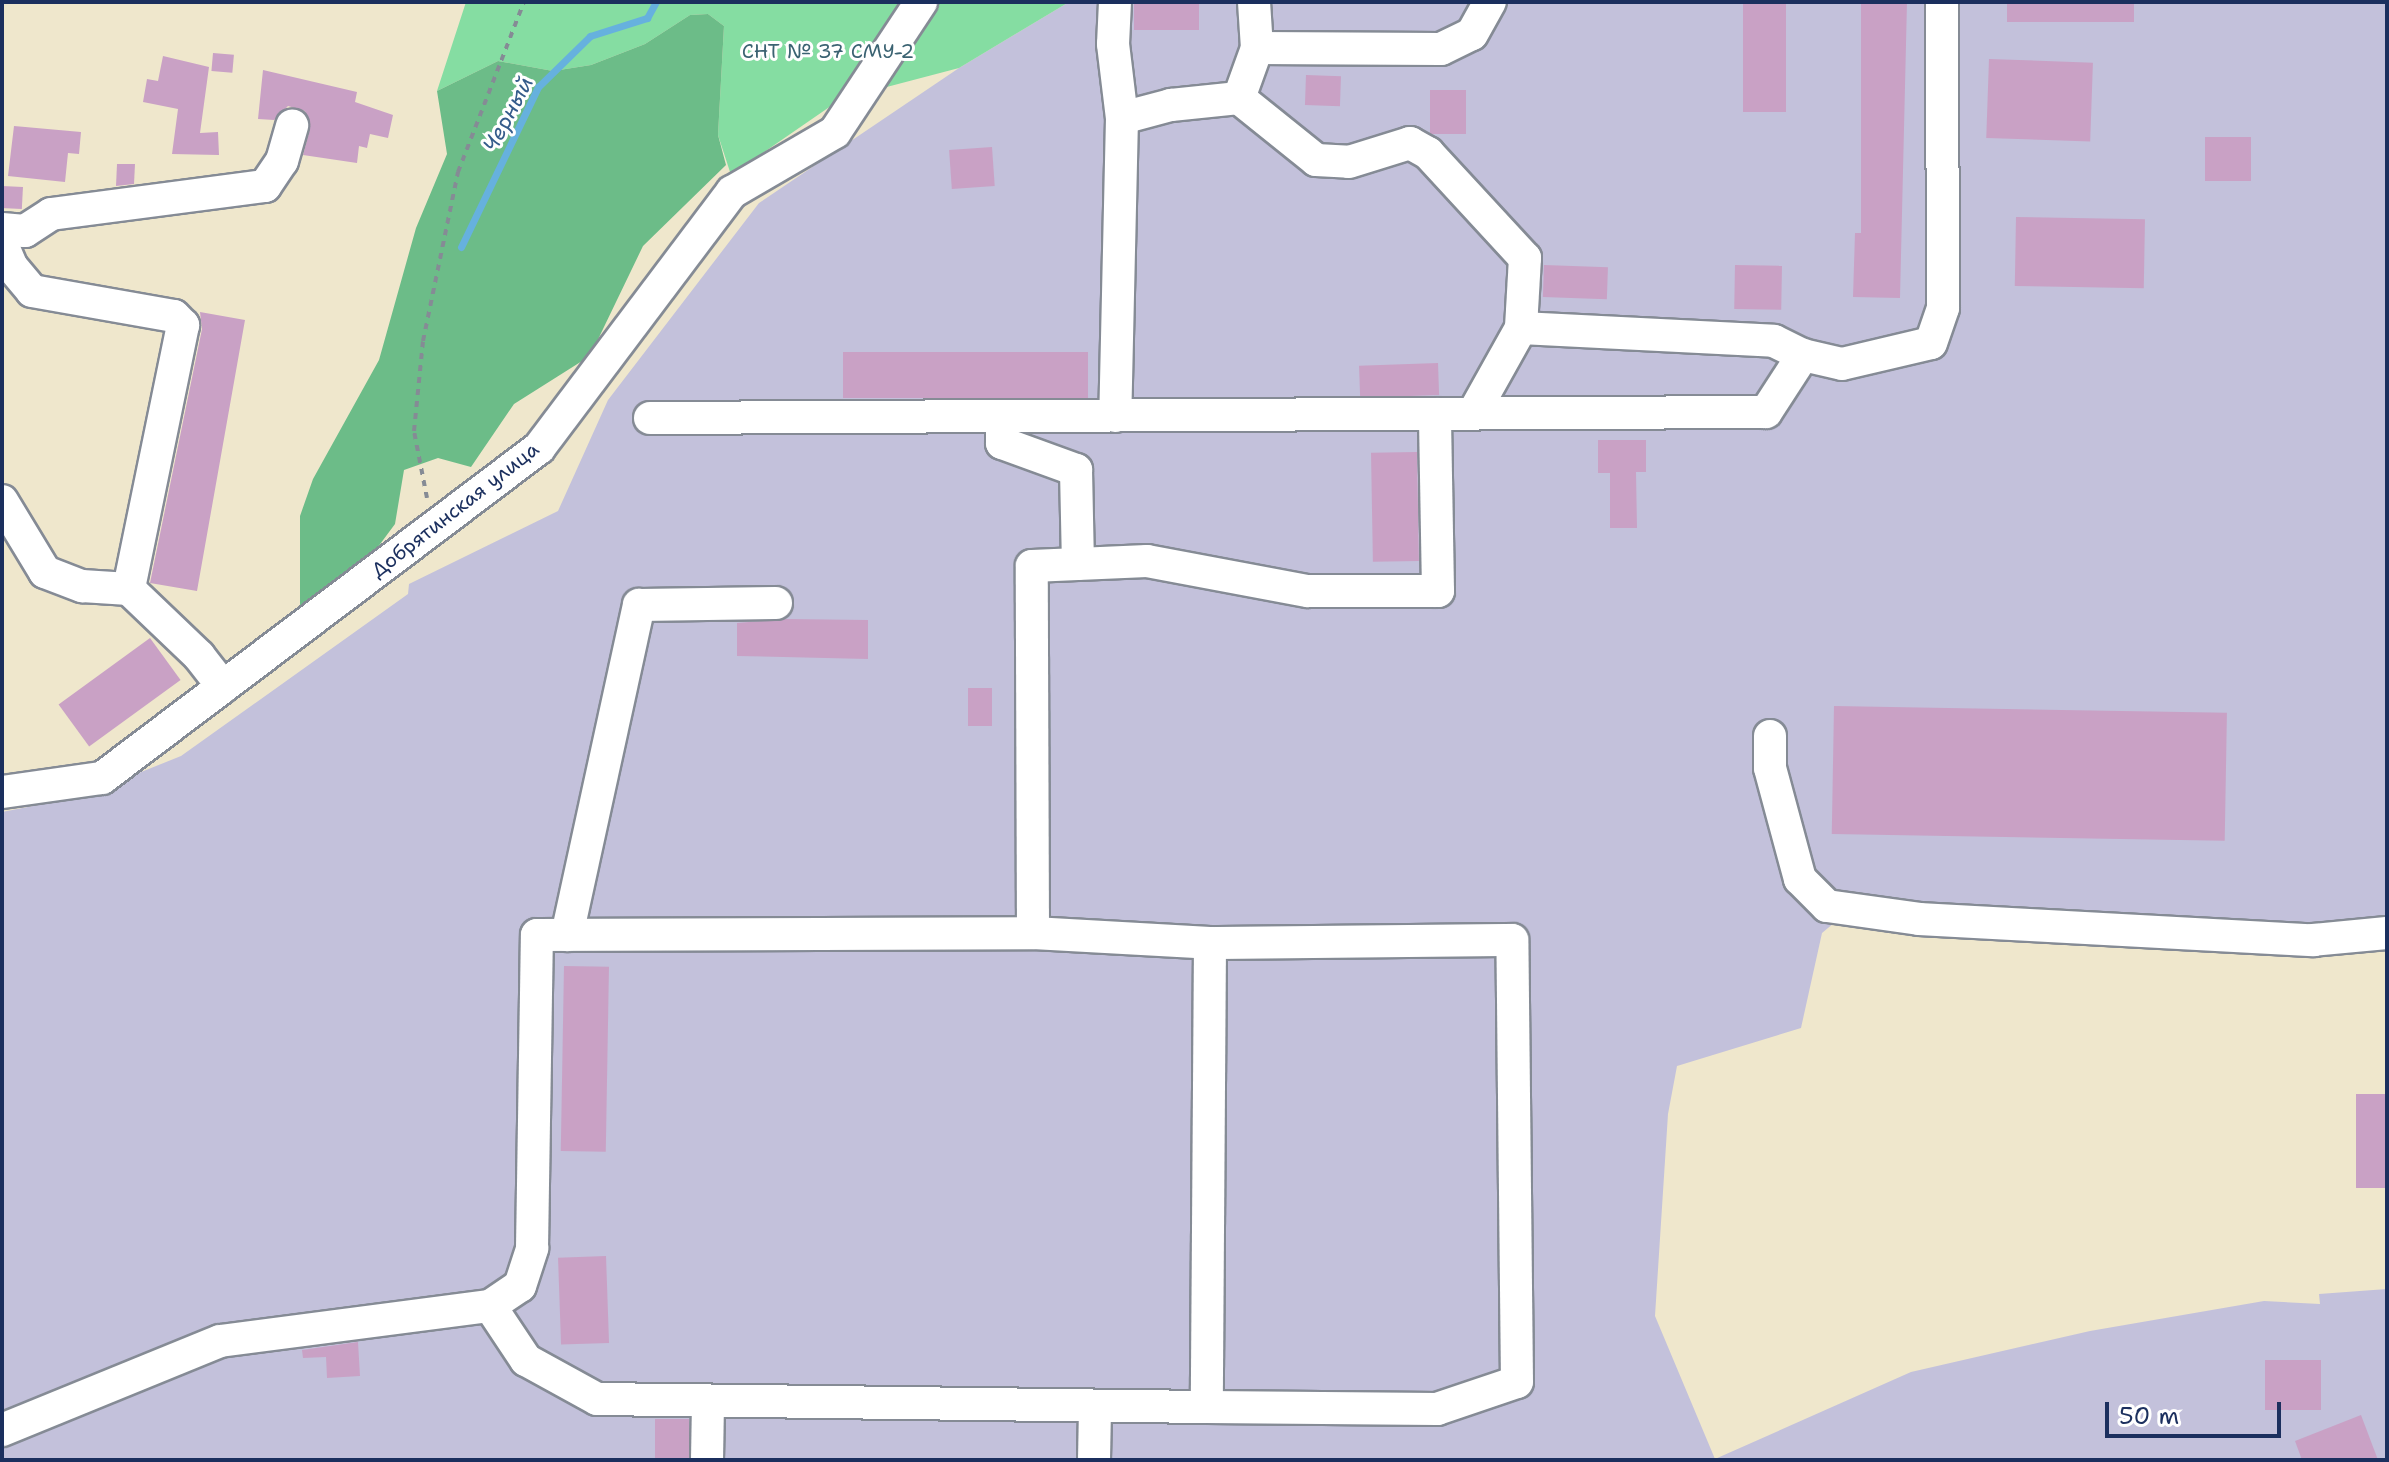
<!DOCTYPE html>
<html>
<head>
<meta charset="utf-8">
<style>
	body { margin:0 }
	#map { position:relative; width:2389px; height:1462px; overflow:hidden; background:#efe7cc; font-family:"Shantell Sans",sans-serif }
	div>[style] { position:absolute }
	.industrial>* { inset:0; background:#c3c1db }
	.green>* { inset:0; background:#85dda2 }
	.forest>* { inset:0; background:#6cbc88 }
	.stream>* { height:7px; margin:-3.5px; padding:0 3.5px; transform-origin:3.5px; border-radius:3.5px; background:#66b1de }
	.building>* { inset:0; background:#c9a1c5; transform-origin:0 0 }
	.path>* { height:4px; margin-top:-2px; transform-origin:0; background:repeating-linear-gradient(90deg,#858b95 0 6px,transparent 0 12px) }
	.roads { filter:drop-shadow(2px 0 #858b95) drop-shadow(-2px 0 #858b95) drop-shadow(0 2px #858b95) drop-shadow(0 -2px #858b95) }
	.minor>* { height:32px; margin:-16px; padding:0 16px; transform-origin:16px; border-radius:16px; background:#fff }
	span { translate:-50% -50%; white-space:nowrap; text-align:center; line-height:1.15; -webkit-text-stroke:6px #fff; paint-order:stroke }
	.park-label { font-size:20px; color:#3b6372 }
	.street-label { font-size:20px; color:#1b2f5e }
	.water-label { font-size:22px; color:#355c8b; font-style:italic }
	.frame { position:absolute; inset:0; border:4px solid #1b2f5e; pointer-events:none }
	.scale { position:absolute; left:2105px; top:1402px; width:176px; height:36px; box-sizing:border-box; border:4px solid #1b2f5e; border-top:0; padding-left:10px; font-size:24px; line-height:28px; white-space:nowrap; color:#1b2f5e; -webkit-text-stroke:6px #fff; paint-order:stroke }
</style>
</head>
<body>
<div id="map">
	<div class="industrial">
		<i style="clip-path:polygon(1069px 2px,2387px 2px,2387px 938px,1840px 918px,1822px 933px,1801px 1028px,1677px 1066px,1668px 1114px,1655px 1316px,1715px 1459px,1911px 1372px,2090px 1331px,2264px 1301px,2320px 1304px,2319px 1294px,2387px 1289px,2387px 1460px,2px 1460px,2px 812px,79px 797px,181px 756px,408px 594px,409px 584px,558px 511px,608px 400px,759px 203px,959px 68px)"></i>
	</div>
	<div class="green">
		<i style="clip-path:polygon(466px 2px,1069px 2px,959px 68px,841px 99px,731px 175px,718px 135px,724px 26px,708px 14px,690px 15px,645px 44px,591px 65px,553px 71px,498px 61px,437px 91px)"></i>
	</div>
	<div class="forest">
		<i style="clip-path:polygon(708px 14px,724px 26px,718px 135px,726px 165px,643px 246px,590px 356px,514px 404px,471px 467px,438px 458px,404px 470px,395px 524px,372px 555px,316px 612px,300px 606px,300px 516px,313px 479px,379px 360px,416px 228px,447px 154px,437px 91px,498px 61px,553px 71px,591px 65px,645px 44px,690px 15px)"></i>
	</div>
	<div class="stream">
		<i style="left:461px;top:247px;width:178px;rotate:-64.3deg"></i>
		<i style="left:538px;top:87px;width:73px;rotate:-44.4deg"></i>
		<i style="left:590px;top:36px;width:60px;rotate:-17.5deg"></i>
		<i style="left:647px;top:18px;width:18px;rotate:-61deg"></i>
	</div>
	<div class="building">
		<i style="left:1134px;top:2px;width:65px;height:28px"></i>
		<i style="left:1743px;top:2px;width:43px;height:110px"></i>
		<i style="clip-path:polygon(1861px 2px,1907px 2px,1900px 298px,1853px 297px,1855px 233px,1861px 233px)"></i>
		<i style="left:2007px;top:2px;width:127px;height:20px"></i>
		<i style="left:213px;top:53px;width:21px;height:18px;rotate:5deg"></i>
		<i style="clip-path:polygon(163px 56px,209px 67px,200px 133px,218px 132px,219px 155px,172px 154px,178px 109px,143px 102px,147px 79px,158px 81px)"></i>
		<i style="left:1989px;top:59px;width:104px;height:79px;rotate:2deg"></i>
		<i style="clip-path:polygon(263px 70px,357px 92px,355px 102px,393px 115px,388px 138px,370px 134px,367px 148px,359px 146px,357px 163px,303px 155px,310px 129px,305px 111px,288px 106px,274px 120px,258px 119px)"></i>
		<i style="left:1306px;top:75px;width:35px;height:30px;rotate:2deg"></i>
		<i style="left:1466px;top:90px;width:44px;height:36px;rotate:90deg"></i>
		<i style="clip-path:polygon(14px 126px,81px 132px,79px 154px,68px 153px,65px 182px,8px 176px)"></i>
		<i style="left:2205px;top:137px;width:46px;height:44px"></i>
		<i style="left:992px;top:147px;width:39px;height:43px;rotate:86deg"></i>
		<i style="clip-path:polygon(117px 164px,135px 164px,134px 184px,116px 186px)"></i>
		<i style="left:2px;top:186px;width:21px;height:22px;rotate:3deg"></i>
		<i style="left:2016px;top:217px;width:129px;height:69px;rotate:1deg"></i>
		<i style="left:1544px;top:265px;width:64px;height:32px;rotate:2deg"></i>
		<i style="left:1735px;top:265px;width:47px;height:44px;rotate:1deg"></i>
		<i style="clip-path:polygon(200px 312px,245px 320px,197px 591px,150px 583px,202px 329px)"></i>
		<i style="left:843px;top:352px;width:245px;height:46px"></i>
		<i style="left:1438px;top:363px;width:32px;height:79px;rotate:88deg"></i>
		<i style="clip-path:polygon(1598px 440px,1646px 440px,1646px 472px,1636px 472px,1637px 528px,1610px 528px,1610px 473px,1598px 473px)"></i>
		<i style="left:1417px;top:452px;width:109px;height:46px;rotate:89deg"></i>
		<i style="clip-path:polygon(786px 619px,868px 620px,868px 659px,737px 656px,737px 623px)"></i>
		<i style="left:150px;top:638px;width:52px;height:113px;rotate:54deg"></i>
		<i style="left:968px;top:688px;width:24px;height:38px"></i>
		<i style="left:1834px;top:706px;width:393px;height:128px;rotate:1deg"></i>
		<i style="left:564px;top:966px;width:45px;height:185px;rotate:1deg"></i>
		<i style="left:2387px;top:1094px;width:94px;height:31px;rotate:90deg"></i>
		<i style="left:606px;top:1256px;width:87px;height:48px;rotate:88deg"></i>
		<i style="clip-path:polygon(358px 1342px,360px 1376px,327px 1378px,326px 1357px,303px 1358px,302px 1350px)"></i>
		<i style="left:2265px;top:1360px;width:56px;height:50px"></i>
		<i style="clip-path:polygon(2361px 1415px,2378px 1460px,2302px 1460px,2295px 1441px)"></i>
		<i style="left:655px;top:1419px;width:34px;height:41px"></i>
	</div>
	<div class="path">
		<i style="left:427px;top:498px;width:68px;rotate:-101deg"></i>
		<i style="left:414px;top:431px;width:90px;rotate:-84.3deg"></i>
		<i style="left:423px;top:341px;width:173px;rotate:-78.3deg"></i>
		<i style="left:458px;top:172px;width:182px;rotate:-68.8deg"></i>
	</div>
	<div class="roads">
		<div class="minor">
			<i style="left:1115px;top:2px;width:42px;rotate:92.7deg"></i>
			<i style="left:1113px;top:44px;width:75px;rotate:83.1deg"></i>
			<i style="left:1122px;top:118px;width:298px;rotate:91.3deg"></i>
			<i style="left:1254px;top:2px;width:46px;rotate:86.3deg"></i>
			<i style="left:1239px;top:98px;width:53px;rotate:-70.2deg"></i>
			<i style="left:1257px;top:48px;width:184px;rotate:0.3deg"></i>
			<i style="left:1441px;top:49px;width:34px;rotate:-26deg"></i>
			<i style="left:1472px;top:34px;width:37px;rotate:-61deg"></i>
			<i style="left:1122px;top:118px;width:51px;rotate:-14.9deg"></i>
			<i style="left:1171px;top:105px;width:68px;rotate:-5.9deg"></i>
			<i style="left:1239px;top:98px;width:99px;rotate:38.8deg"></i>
			<i style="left:1316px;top:160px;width:33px;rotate:3deg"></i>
			<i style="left:1349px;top:162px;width:64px;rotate:-17.3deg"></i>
			<i style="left:1410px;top:143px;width:21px;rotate:29deg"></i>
			<i style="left:1428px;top:153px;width:143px;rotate:47.3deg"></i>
			<i style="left:1525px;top:258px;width:70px;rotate:93.3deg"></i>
			<i style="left:1521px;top:328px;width:98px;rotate:119.2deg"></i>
			<i style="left:2px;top:229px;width:23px;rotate:5deg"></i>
			<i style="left:25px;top:231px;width:31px;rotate:-33deg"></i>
			<i style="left:51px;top:214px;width:216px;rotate:-7.5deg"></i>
			<i style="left:265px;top:186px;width:30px;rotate:-56deg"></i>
			<i style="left:282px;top:161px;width:37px;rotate:-74deg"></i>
			<i style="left:2px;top:244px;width:25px;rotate:67deg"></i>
			<i style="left:12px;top:267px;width:31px;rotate:50deg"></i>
			<i style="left:32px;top:291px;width:144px;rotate:10deg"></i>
			<i style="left:174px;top:316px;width:13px;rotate:45deg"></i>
			<i style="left:183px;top:325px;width:269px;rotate:101.6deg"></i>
			<i style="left:129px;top:589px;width:97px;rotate:43.7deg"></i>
			<i style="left:199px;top:656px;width:39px;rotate:52deg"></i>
			<i style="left:1521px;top:328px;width:253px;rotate:2.9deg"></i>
			<i style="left:1774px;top:341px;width:32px;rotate:26deg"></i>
			<i style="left:1803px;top:355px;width:40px;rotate:13deg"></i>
			<i style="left:1842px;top:364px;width:91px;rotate:-13.3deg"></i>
			<i style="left:1931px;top:343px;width:37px;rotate:-71deg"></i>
			<i style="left:1943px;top:308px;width:306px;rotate:-90.2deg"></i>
			<i style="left:1002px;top:417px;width:26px;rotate:90deg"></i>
			<i style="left:1002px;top:443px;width:79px;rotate:20deg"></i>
			<i style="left:1076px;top:470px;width:94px;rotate:88.8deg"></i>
			<i style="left:650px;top:418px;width:1116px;rotate:-0.31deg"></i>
			<i style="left:1766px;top:412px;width:68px;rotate:-57deg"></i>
			<i style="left:2px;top:501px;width:83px;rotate:58.8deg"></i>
			<i style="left:45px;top:572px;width:40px;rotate:21deg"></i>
			<i style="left:82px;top:586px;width:47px;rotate:3.7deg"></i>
			<i style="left:1770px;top:736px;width:32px;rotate:90deg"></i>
			<i style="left:1770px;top:768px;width:115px;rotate:74.9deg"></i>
			<i style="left:1800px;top:879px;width:38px;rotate:45deg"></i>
			<i style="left:1827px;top:906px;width:93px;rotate:8deg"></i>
			<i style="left:1919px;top:919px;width:395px;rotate:3.1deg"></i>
			<i style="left:2313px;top:940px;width:74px;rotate:-5.4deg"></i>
			<i style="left:2px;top:792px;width:101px;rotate:-8deg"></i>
			<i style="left:102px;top:778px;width:548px;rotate:-37.06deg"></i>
			<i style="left:539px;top:448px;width:321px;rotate:-53deg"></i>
			<i style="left:732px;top:192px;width:119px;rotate:-30.2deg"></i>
			<i style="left:835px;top:132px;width:156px;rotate:-56.5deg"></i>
			<i style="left:1033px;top:933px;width:367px;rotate:-90.2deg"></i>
			<i style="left:1032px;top:566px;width:115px;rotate:-2.5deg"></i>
			<i style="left:1147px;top:561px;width:164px;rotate:10.6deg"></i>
			<i style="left:1308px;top:591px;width:130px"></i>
			<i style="left:1438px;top:591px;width:177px;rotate:-91deg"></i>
			<i style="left:567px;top:935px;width:338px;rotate:-77.7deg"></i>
			<i style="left:639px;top:605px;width:137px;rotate:-0.8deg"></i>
			<i style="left:1207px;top:1407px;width:230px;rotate:0.5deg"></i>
			<i style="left:1437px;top:1409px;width:84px;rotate:-18.6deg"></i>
			<i style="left:1517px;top:1382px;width:442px;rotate:-90.6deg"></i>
			<i style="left:1512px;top:940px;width:302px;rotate:179.4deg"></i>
			<i style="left:2px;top:1430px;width:235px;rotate:-22.2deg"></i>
			<i style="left:220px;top:1341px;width:272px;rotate:-7.4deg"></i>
			<i style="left:490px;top:1306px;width:36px;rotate:-34deg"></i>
			<i style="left:520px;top:1286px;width:40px;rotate:-72deg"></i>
			<i style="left:532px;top:1248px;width:313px;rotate:-89.1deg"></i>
			<i style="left:537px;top:935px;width:496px;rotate:-0.2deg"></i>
			<i style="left:1033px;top:933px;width:177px;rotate:3.2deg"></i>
			<i style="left:1210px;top:943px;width:464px;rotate:90.4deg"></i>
			<i style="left:1207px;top:1407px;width:610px;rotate:-179.25deg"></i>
			<i style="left:597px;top:1399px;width:81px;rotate:-151.2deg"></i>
			<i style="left:526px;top:1360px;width:65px;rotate:-123.7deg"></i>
			<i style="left:707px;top:1460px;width:59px;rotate:-89deg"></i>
			<i style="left:1094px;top:1460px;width:52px;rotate:-88.9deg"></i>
		</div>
	</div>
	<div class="park-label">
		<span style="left:828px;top:51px">СНТ № 37 СМУ-2</span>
	</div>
	<div class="street-label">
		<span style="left:455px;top:510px;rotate:-38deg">Добрятинская улица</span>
	</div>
	<div class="water-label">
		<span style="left:508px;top:114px;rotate:-62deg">Черный</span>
	</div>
	<div class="frame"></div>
	<div class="scale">50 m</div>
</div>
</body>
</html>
